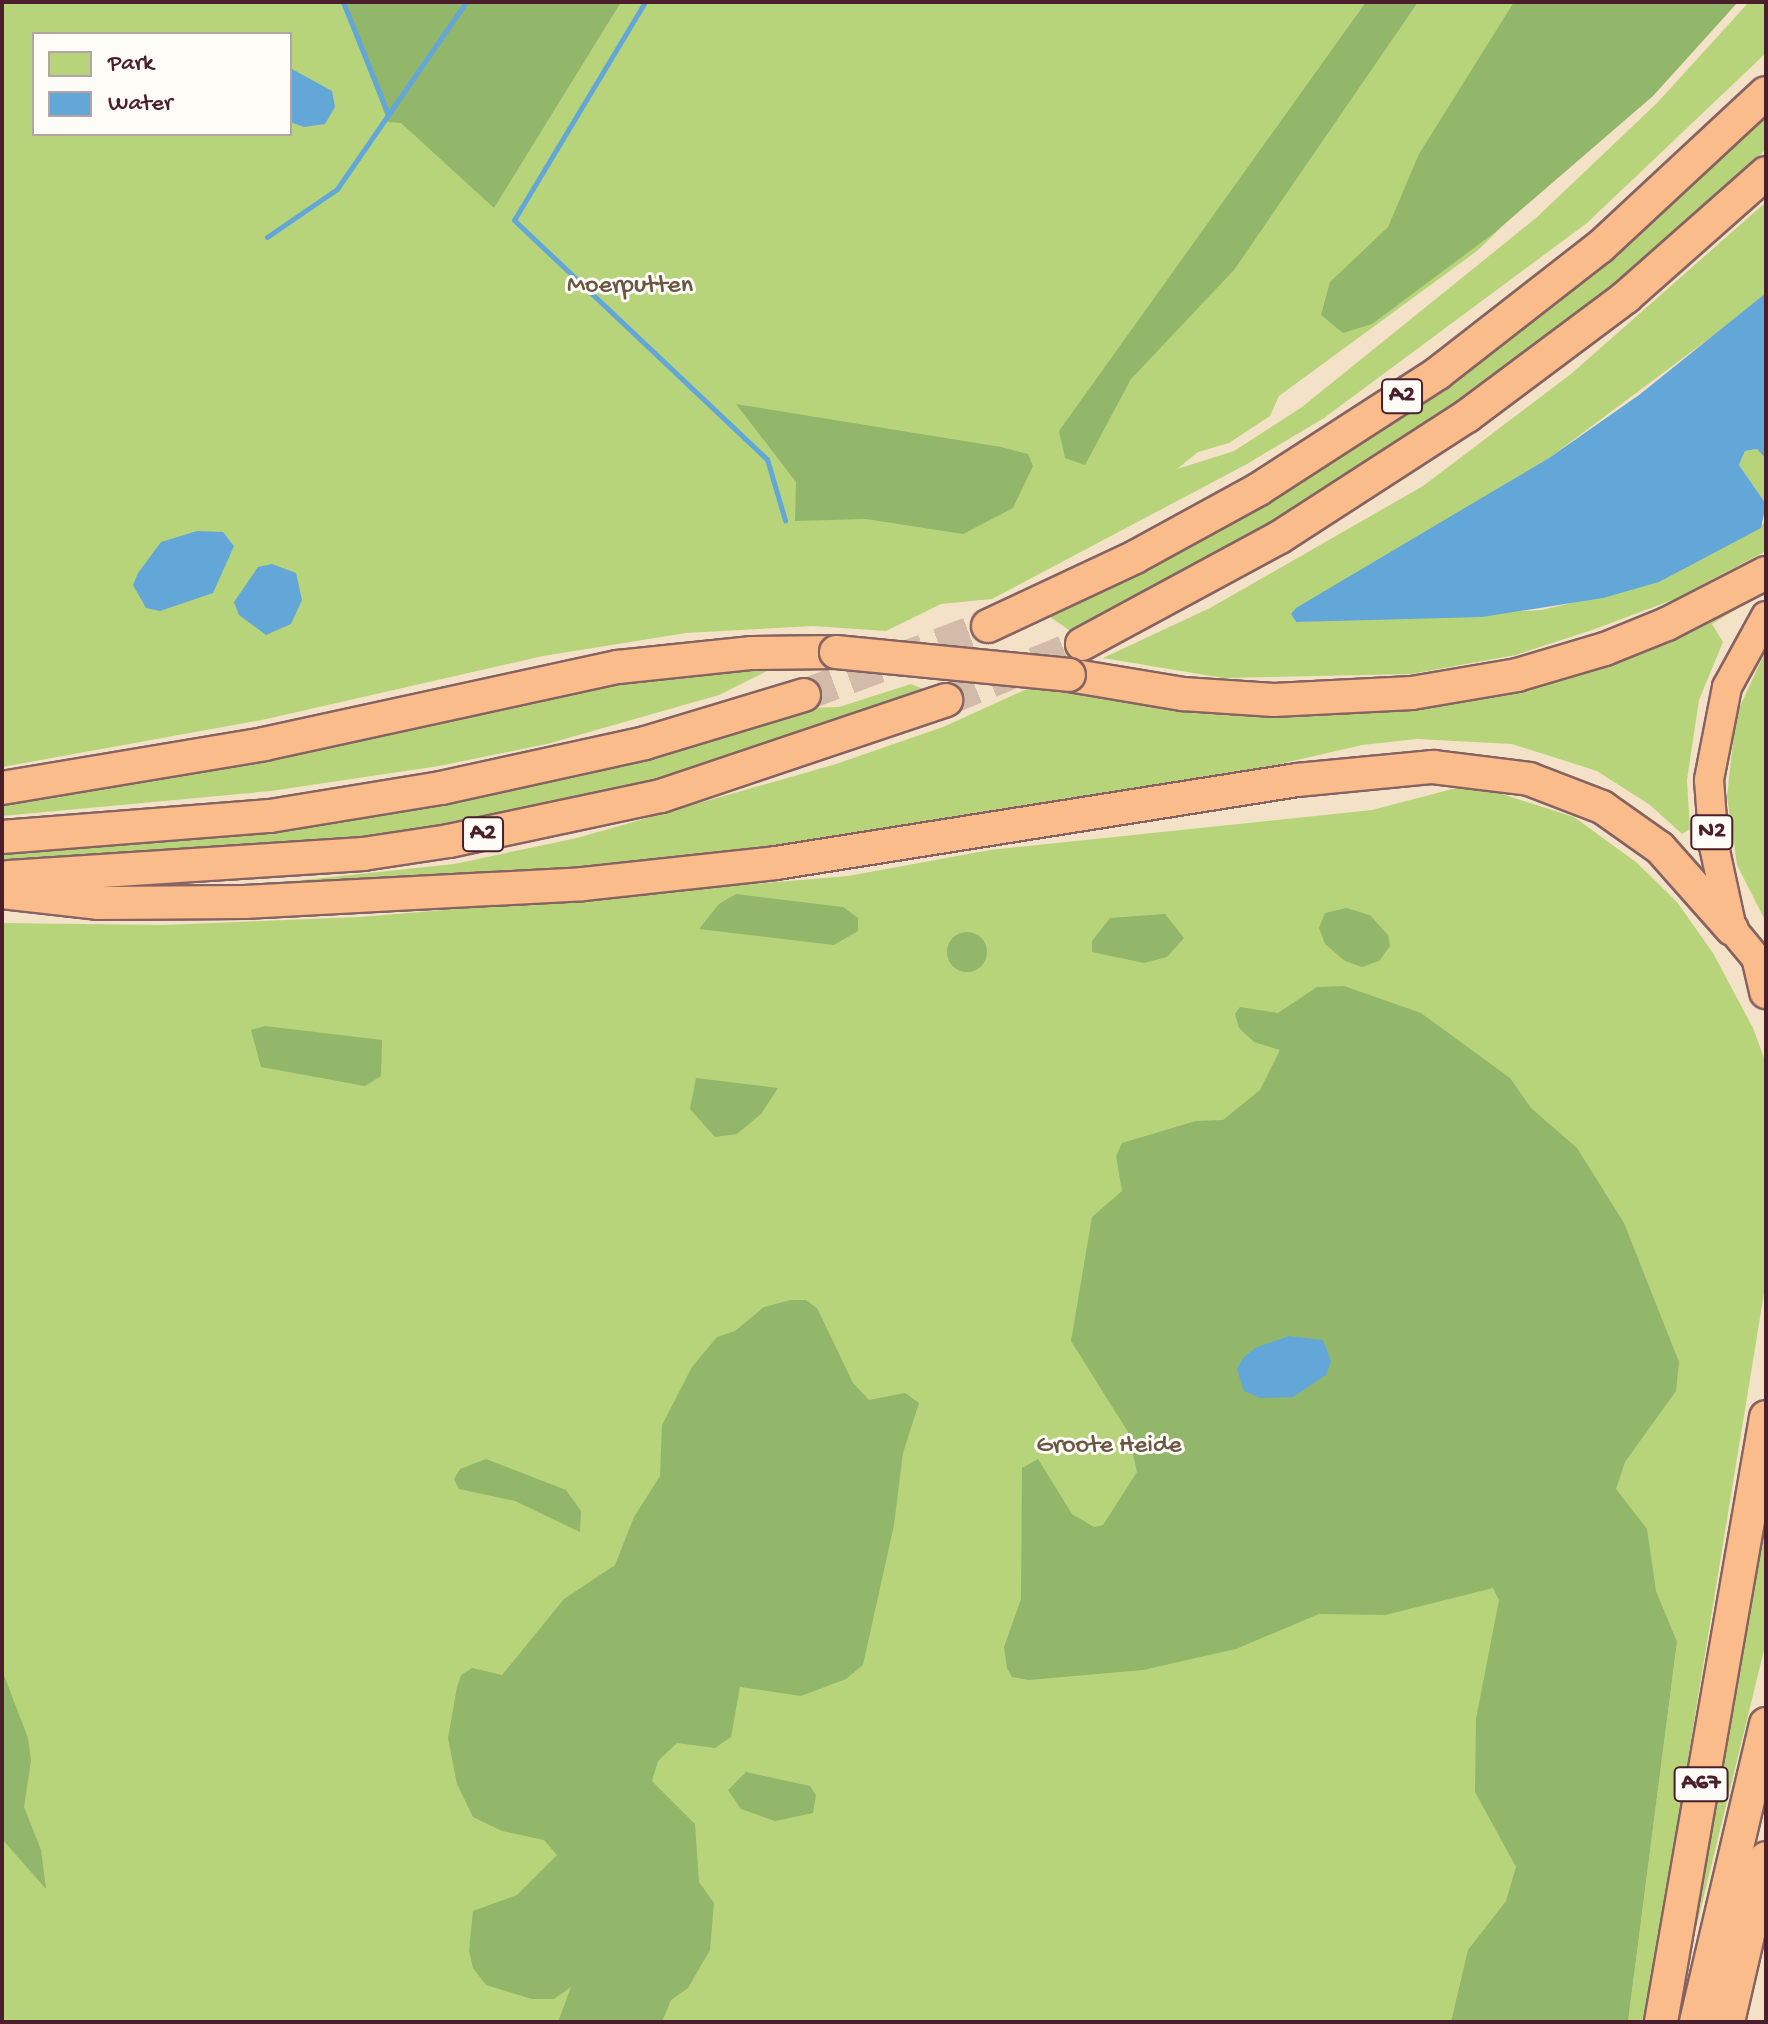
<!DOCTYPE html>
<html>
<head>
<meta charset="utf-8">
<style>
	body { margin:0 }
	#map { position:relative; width:1768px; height:2024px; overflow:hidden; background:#f4e2c8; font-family:"Gochi Hand",sans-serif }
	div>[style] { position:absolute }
	.green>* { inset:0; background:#b8d47a }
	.forest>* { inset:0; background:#92b66a }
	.round { border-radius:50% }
	.water>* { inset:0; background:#62a7d7 }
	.stream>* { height:5px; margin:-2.5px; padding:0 2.5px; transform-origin:2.5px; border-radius:2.5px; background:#62a7d7 }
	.motorway-tunnel>* { height:32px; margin-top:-16px; transform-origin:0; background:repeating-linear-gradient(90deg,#d2bba9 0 32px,transparent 0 48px) }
	.roads { filter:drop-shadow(2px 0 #866362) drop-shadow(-2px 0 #866362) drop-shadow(0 2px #866362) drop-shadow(0 -2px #866362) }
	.trunk>* { height:28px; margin:-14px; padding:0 14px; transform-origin:14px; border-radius:14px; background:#fabc8b }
	.motorway>* { height:32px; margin:-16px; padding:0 16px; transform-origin:16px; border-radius:16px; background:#fabc8b }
	.bridges { filter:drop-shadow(2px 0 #866362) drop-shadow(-2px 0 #866362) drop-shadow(0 2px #866362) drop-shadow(0 -2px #866362) }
	.motorway-bridge>* { height:32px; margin:-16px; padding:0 16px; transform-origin:16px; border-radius:16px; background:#fabc8b }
	span { translate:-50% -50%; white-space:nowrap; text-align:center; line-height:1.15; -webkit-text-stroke:6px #fdfcf7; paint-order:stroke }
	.shield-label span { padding:2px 6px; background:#fdfcf7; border:2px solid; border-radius:6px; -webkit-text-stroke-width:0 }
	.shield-label { font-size:24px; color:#4a1f2b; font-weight:700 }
	.park-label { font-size:26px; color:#6b5543 }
	.frame { position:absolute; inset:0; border:4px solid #4a1f2b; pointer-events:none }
	.legend { position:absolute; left:32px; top:32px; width:260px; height:104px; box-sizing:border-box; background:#fdfcf7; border:2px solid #b5a4a5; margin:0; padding:10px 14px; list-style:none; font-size:24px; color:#4a1f2b }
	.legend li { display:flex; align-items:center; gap:16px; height:40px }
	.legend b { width:40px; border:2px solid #b5a4a5 }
</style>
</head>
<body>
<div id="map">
	<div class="green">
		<i style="clip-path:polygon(evenodd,2px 2px,1720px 2px,1665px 68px,1477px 251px,1279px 396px,1270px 416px,1229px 443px,1198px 452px,1177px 469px,1234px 451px,1302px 407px,1536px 218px,1657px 103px,1749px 2px,1766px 2px,1766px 53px,1587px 223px,1324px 418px,1247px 464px,992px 599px,941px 604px,886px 631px,813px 626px,686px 633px,543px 656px,262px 720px,2px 767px,2px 2px,34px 34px,290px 34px,290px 134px,34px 134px,34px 34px)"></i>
		<i style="clip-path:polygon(1766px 110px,1766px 149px,1692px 222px,1541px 345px,1359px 475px,1078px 636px,1047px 615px,1605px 260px)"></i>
		<i style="clip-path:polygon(1766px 202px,1766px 293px,1742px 314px,1549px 458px,1291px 614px,1296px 622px,1542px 610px,1659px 582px,1766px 522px,1766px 551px,1675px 599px,1595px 629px,1516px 655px,1411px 674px,1223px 678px,1103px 658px,1210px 608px,1423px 486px,1571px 374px)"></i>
		<i style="clip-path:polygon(1757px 449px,1766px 459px,1766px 504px,1739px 465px,1745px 451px)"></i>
		<i style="clip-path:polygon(1736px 602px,1738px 608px,1712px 624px,1723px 642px,1699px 700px,1687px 780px,1690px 829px,1682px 834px,1650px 805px,1597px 771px,1512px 744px,1417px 739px,1362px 745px,1137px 797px,775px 852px,582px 871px,171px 894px,454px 864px,577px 838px,836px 764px,943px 727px,1040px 683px,1353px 712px)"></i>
		<i style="clip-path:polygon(1766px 650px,1766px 922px,1737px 865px,1727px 796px,1736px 715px)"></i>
		<i style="clip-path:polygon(771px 669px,719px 695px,547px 744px,439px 766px,271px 791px,2px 816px,2px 800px,553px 695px,690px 672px)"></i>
		<i style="clip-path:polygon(911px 684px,933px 693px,730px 762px,567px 805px,360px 840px,2px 866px,2px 849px,805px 708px,839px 707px)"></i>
		<i style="clip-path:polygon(1460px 787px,1499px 793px,1574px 817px,1636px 862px,1677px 902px,1713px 953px,1753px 1028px,1766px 1063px,1766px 1281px,1645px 2022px,1628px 2022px,1677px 1642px,1617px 2022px,2px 2022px,2px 923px,164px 925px,360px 917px,848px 876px,990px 850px,1372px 810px)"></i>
		<i style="clip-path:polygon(1766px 1477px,1766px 1642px,1678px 2002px)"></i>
	</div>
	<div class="forest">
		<i style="clip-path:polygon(342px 2px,621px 2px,494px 208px,401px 123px,388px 122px)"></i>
		<i style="clip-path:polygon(1366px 2px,1418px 2px,1234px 270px,1131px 379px,1085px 465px,1065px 458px,1059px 431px)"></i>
		<i style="clip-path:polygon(1514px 2px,1738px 2px,1653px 96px,1494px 233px,1372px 324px,1343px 333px,1321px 315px,1330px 282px,1388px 227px,1419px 154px)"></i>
		<i style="clip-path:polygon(736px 404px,1001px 447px,1028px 454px,1033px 466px,1013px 508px,963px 534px,866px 519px,795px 521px,796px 482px)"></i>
		<i style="clip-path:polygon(736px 894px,843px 907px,858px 918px,858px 931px,834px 945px,699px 929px,719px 904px)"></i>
		<i style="clip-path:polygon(1346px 908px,1370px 915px,1388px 935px,1390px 946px,1379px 961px,1362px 967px,1345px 961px,1325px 944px,1319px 928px,1325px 913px)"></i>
		<i style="clip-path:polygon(1165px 914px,1184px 938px,1167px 957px,1144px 963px,1092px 952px,1092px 941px,1110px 918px)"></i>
		<i class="round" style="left:947px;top:932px;width:40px;height:40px"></i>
		<i style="clip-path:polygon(1344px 986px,1421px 1013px,1510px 1078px,1531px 1108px,1577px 1148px,1624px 1223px,1679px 1362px,1676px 1391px,1625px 1462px,1616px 1489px,1647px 1529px,1656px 1591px,1677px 1642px,1628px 2022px,1451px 2022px,1468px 1950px,1506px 1901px,1516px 1867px,1475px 1792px,1476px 1719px,1499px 1600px,1493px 1588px,1385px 1615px,1319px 1614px,1236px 1649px,1143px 1670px,1029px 1680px,1012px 1677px,1007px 1668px,1004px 1647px,1021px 1599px,1022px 1468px,1038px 1459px,1072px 1514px,1094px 1527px,1103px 1525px,1137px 1472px,1128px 1432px,1071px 1341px,1092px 1217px,1122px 1191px,1116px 1156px,1122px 1143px,1196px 1121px,1223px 1120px,1260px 1090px,1280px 1050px,1254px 1042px,1239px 1028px,1235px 1014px,1240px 1007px,1278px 1013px,1317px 987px)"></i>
		<i style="clip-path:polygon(265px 1026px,382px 1040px,381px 1076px,365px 1086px,261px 1067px,251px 1030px)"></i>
		<i style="clip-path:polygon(696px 1078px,778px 1088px,761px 1114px,737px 1134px,715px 1137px,690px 1109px)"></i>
		<i style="clip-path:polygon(791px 1300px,806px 1300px,817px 1308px,853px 1383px,869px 1400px,905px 1393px,919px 1403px,903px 1453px,894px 1525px,863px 1665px,846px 1679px,801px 1696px,740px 1687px,731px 1737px,715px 1748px,677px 1743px,658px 1761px,652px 1781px,695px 1824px,699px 1882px,714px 1903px,710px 1950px,688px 1988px,671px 2000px,662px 2022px,558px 2022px,571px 1987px,554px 1999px,532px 1999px,486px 1985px,473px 1968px,469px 1951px,473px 1911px,517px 1895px,557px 1855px,544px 1840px,502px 1831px,473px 1817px,457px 1784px,448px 1738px,457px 1687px,461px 1675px,472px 1668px,502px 1675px,564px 1599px,615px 1565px,634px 1517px,660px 1476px,662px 1425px,692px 1367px,717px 1337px,735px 1331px,764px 1307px)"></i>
		<i style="clip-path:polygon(486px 1459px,566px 1490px,581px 1511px,580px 1532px,515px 1501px,459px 1489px,454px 1479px,460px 1469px)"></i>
		<i style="clip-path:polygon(2px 1670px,28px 1738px,31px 1761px,24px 1807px,41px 1850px,46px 1889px,2px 1839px)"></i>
		<i style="clip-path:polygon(746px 1772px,810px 1786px,816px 1795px,813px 1813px,775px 1821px,741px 1809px,728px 1790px)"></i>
	</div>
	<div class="water">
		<i style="clip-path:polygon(290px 68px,332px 91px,335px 107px,325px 124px,304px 127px,290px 122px)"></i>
		<i style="clip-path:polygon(1766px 293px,1766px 459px,1757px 449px,1745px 451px,1739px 465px,1766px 504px,1761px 528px,1659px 582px,1603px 598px,1482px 617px,1296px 622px,1291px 614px,1296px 608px,1549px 458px,1639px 395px)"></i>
		<i style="clip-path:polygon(197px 531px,223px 532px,234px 546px,213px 593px,160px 611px,146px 608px,133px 585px,138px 573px,161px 542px)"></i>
		<i style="clip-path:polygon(272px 564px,296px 573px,302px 600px,291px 624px,266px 635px,239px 615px,234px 602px,258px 567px)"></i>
		<i style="clip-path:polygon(1289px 1336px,1323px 1340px,1331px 1361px,1326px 1375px,1293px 1397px,1260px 1398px,1244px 1391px,1237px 1369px,1243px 1358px,1255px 1348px)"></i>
	</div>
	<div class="stream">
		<i style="left:343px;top:2px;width:121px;rotate:68.1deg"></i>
		<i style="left:645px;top:2px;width:254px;rotate:121deg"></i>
		<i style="left:514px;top:220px;width:348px;rotate:43.4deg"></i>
		<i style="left:767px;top:459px;width:64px;rotate:73.6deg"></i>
		<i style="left:267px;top:237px;width:85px;rotate:-34.4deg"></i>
		<i style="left:337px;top:189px;width:227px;rotate:-55.4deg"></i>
	</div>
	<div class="motorway-tunnel">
		<i style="left:804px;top:695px;width:197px;rotate:-20.6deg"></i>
		<i style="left:946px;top:700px;width:147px;rotate:-22.4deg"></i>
	</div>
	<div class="roads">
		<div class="trunk">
			<i style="left:1766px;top:616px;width:81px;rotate:118.8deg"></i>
			<i style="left:1727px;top:687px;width:95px;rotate:101deg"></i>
			<i style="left:1709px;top:780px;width:66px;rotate:85.7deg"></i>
			<i style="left:1714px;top:846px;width:85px;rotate:77.8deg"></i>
			<i style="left:1732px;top:929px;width:53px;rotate:50.3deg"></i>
		</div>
		<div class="motorway">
			<i style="left:988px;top:626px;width:162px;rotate:-25.1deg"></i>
			<i style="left:1135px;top:557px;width:141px;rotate:-28.7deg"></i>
			<i style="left:1259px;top:489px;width:213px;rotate:-32.9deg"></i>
			<i style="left:1438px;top:373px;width:205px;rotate:-37.9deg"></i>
			<i style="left:1600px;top:247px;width:226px;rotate:-42.9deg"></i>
			<i style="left:1082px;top:644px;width:225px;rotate:-28.4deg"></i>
			<i style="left:1280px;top:537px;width:223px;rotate:-32.9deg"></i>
			<i style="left:1467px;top:416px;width:199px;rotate:-36.8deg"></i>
			<i style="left:1626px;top:297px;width:187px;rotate:-41.5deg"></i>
			<i style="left:1069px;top:675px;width:116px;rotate:9.5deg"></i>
			<i style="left:1183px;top:694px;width:91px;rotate:3.8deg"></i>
			<i style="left:1274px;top:700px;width:138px;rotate:-2.9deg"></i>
			<i style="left:1412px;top:693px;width:107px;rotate:-9.7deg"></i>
			<i style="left:1517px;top:675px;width:92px;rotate:-16.5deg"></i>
			<i style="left:1605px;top:649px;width:67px;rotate:-22deg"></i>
			<i style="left:1667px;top:624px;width:111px;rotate:-27.3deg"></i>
			<i style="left:2px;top:788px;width:266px;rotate:-9.5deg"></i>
			<i style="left:264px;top:744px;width:362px;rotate:-12.3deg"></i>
			<i style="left:618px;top:667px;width:135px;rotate:-6deg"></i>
			<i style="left:752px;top:653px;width:84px;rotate:-0.7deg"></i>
			<i style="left:2px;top:837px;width:269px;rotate:-4.5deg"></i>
			<i style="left:270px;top:816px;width:173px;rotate:-9.3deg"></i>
			<i style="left:441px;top:788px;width:209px;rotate:-12.4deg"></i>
			<i style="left:645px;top:743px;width:166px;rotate:-16.8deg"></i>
			<i style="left:9px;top:877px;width:355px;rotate:-3.7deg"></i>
			<i style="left:363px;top:854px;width:87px;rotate:-8.6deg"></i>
			<i style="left:449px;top:841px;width:217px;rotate:-12deg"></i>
			<i style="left:661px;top:796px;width:301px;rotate:-18.6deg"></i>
			<i style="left:2px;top:892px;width:98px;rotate:6.5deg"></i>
			<i style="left:99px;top:903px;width:145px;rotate:-0.4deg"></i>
			<i style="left:244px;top:902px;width:339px;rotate:-3deg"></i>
			<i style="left:583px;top:884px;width:194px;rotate:-6.2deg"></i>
			<i style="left:776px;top:863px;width:528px;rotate:-9.05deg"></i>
			<i style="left:1297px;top:780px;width:137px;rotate:-5.5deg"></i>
			<i style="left:1433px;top:767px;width:97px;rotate:7.1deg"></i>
			<i style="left:1529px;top:779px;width:78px;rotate:21deg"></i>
			<i style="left:1602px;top:807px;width:71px;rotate:35.3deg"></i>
			<i style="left:1660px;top:848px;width:108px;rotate:48.4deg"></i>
			<i style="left:1759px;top:961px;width:32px;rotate:77deg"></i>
			<i style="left:1661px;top:2022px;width:614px;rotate:-80.15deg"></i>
			<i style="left:1696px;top:2022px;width:306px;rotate:-76.8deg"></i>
			<i style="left:1728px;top:2022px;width:168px;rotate:-77deg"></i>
		</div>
	</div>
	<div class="bridges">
		<div class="motorway-bridge">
			<i style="left:836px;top:652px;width:234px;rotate:5.6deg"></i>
		</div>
	</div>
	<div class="shield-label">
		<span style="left:1402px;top:396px">A2</span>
		<span style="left:1712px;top:832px">N2</span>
		<span style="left:483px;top:834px">A2</span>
		<span style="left:1701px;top:1784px">A67</span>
	</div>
	<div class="park-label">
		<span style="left:630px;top:287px">Moerputten</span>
		<span style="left:1109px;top:1447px">Groote Heide</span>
	</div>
	<div class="frame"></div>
	<ul class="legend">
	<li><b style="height:22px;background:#b8d47a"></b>Park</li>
	<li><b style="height:22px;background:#62a7d7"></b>Water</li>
	</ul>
</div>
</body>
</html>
